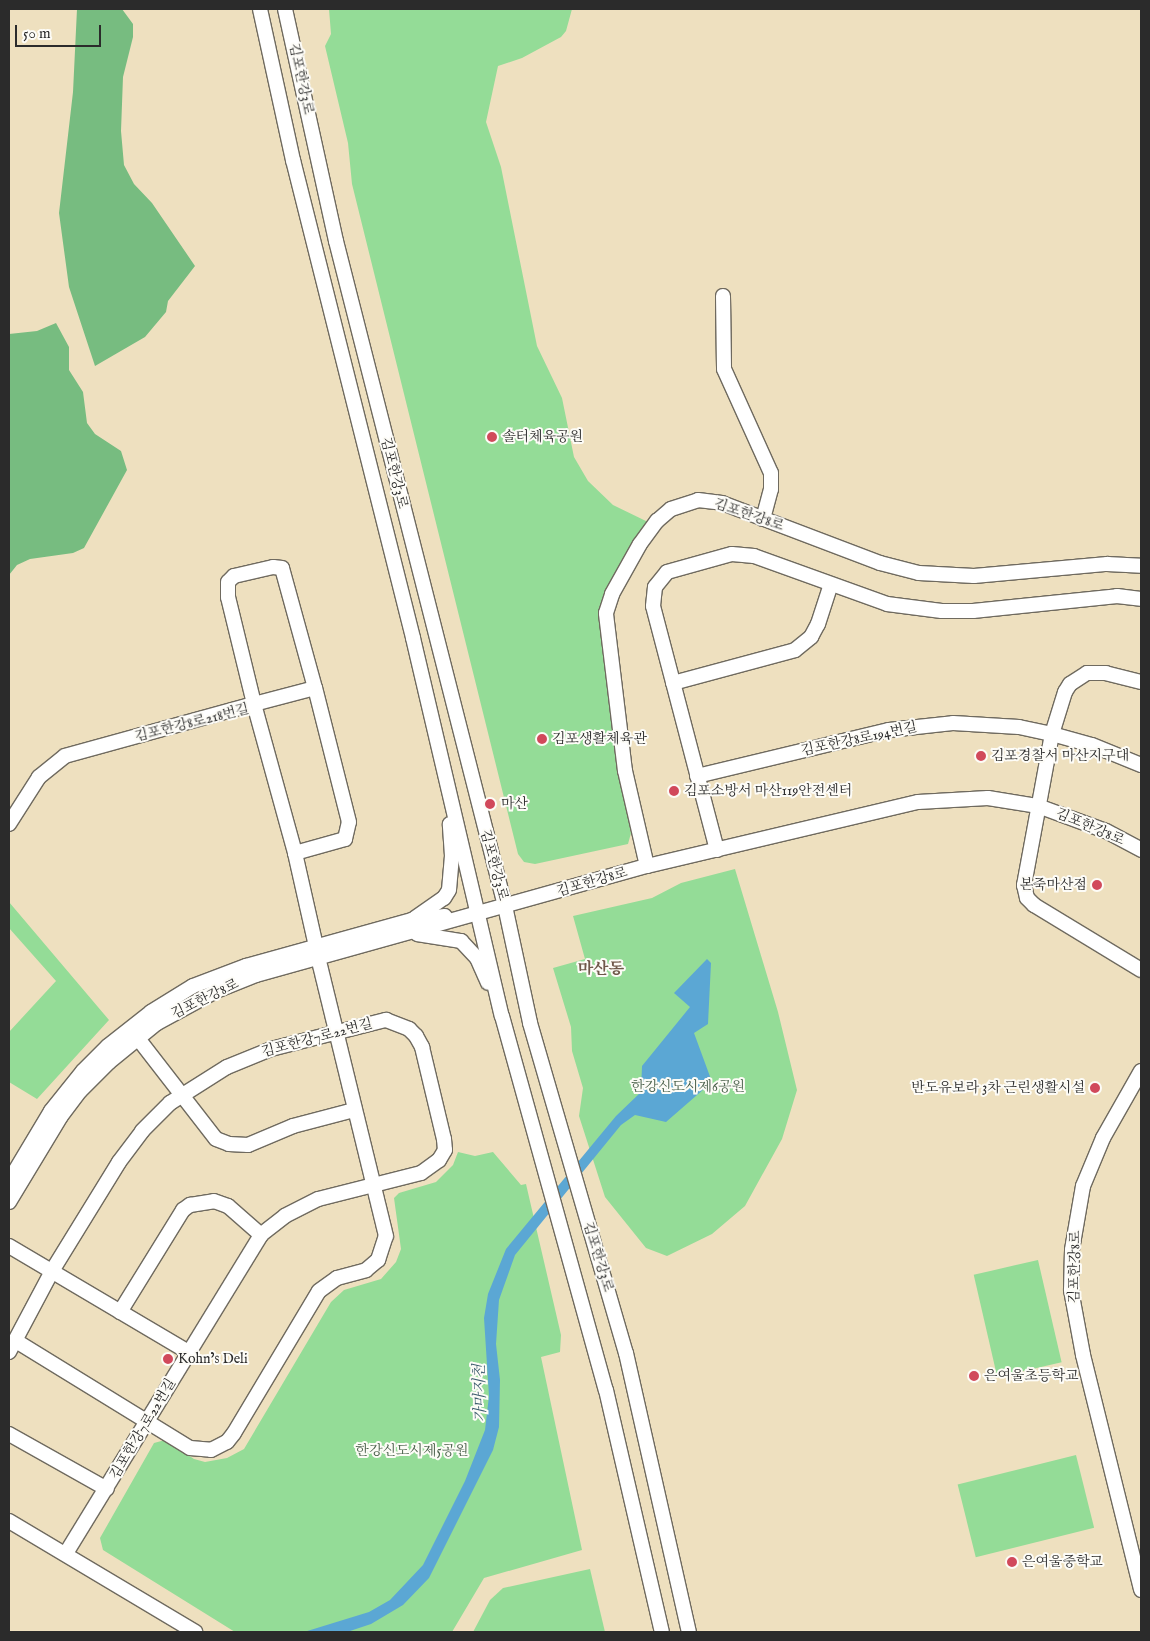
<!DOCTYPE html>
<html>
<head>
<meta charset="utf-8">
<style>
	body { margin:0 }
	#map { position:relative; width:1150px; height:1641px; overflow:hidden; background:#eee0bf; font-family:"IM FELL English","Noto Serif KR",serif }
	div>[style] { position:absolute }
	.green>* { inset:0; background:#94dc97; transform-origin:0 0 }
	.forest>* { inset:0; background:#77bc80 }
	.water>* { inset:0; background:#5ba7d4 }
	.roads { filter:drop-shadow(1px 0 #6f6a5f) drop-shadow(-1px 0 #6f6a5f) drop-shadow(0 1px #6f6a5f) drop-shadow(0 -1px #6f6a5f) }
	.minor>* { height:14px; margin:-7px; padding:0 7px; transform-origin:7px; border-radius:7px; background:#fff }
	.dots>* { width:14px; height:14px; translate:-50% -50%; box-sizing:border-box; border:2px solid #fdfcf7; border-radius:50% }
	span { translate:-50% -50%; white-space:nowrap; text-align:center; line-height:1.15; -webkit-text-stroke:4px #fdfcf7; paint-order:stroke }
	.street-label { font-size:14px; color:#2b2b2b }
	.poi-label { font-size:14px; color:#2b2b2b }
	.left { translate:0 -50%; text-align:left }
	.right { translate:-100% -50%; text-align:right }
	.park-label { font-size:14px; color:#4a604b }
	.water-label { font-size:15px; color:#3e5d6f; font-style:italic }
	.quarter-label { font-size:16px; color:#6f584a; font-weight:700 }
	.frame { position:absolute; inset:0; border:10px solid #2b2b2b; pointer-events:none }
	.scale { position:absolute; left:15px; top:25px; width:86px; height:22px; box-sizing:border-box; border:2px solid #2b2b2b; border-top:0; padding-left:6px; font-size:15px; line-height:18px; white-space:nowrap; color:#2b2b2b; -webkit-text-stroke:4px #fdfcf7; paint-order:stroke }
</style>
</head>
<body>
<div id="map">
	<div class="green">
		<i style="clip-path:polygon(329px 9px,572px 9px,566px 31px,561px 37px,522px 58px,498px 66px,486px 122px,501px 167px,537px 346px,562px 398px,574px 457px,588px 481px,613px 505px,648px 522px,612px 581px,601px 628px,615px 747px,631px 833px,628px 844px,535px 864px,524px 862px,518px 854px,352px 184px,348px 143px,325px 46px,331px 34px)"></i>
		<i style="clip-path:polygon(735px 869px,778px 1012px,797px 1090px,782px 1139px,745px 1206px,712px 1234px,667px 1256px,646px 1248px,605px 1197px,579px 1116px,583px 1088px,572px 1051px,571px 1027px,553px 968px,585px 959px,573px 916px,652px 898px,681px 883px)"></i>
		<i style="clip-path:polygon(9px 902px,109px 1020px,37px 1099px,9px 1082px,9px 1032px,56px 981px,9px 928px)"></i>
		<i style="clip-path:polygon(458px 1152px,475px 1156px,493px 1152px,521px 1185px,526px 1184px,561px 1335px,560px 1352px,541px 1357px,582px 1550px,484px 1578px,452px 1632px,235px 1632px,103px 1550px,100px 1538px,154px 1443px,165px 1440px,194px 1459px,205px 1462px,227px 1458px,244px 1449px,331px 1302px,344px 1290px,381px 1279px,396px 1262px,401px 1249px,394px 1198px,399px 1193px,436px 1182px,453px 1165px)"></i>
		<i style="left:1038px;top:1260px;width:105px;height:66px;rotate:77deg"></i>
		<i style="left:1076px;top:1455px;width:75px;height:122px;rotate:76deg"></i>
		<i style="clip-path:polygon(590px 1569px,605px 1632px,473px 1632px,490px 1600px,503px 1588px)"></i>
	</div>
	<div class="forest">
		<i style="clip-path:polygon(77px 9px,122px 9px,133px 24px,133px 37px,123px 77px,121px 131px,124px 165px,134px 184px,152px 203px,195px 266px,168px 301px,166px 312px,145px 337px,95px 366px,69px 287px,59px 213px,73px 92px)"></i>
		<i style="clip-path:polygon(56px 323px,69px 347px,69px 370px,83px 392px,87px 423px,95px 434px,121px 451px,127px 470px,84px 548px,73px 553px,30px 559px,17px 565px,9px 575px,9px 334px,37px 331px)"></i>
	</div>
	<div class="water">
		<i style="clip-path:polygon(707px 959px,711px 963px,708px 1024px,694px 1033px,712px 1082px,666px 1122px,635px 1115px,621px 1125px,515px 1255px,499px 1300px,496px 1344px,500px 1380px,499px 1427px,493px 1450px,429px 1578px,403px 1605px,371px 1624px,347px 1632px,304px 1632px,369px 1612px,390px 1600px,423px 1565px,465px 1481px,485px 1430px,489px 1396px,484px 1318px,488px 1294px,506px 1249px,616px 1116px,641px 1092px,642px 1066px,690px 1007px,674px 993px)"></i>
	</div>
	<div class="roads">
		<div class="minor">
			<i style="left:260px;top:9px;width:155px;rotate:77.7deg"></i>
			<i style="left:293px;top:160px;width:493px;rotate:75.9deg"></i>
			<i style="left:413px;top:638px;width:388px;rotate:76.8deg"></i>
			<i style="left:502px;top:1016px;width:388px;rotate:74.5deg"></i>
			<i style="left:606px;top:1390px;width:248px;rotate:77deg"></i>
			<i style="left:285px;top:9px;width:238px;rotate:77.6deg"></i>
			<i style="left:336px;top:241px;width:686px;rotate:75.74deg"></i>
			<i style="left:505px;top:906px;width:120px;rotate:77.9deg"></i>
			<i style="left:530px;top:1023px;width:344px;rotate:73.8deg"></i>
			<i style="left:626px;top:1353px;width:286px;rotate:77.3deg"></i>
			<i style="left:723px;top:296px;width:73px;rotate:89.2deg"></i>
			<i style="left:724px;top:369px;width:114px;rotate:65.7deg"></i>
			<i style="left:771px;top:473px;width:16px;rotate:90deg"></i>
			<i style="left:771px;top:489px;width:31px;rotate:105deg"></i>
			<i style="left:1141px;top:682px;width:36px;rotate:-166deg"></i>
			<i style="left:1106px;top:673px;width:19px;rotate:180deg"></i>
			<i style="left:1087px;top:673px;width:20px;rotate:147deg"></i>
			<i style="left:1070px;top:684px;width:9px;rotate:122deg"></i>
			<i style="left:1065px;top:692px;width:44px;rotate:107.2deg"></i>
			<i style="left:1052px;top:734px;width:154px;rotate:100.5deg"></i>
			<i style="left:1024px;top:885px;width:13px;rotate:77deg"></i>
			<i style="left:1027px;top:898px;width:10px;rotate:45deg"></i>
			<i style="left:1034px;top:905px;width:125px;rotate:31.3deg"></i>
			<i style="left:673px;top:683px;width:126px;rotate:-15.1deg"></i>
			<i style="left:795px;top:650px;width:21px;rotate:-39deg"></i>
			<i style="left:811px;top:637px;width:15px;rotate:-62deg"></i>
			<i style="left:818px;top:624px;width:40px;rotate:-72deg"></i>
			<i style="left:697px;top:776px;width:197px;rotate:-13.5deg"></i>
			<i style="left:889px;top:730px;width:64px;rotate:-6.2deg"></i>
			<i style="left:953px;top:723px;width:66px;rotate:3.5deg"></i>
			<i style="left:1019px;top:727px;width:34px;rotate:12deg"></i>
			<i style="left:1052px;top:734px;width:41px;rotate:15.4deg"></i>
			<i style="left:1092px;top:745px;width:53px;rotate:22.2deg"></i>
			<i style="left:9px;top:824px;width:56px;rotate:-57.4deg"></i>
			<i style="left:39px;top:777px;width:33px;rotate:-39deg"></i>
			<i style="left:65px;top:756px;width:196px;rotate:-15.4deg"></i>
			<i style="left:254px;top:704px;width:155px;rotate:74.6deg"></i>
			<i style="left:295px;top:853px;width:95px;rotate:77.3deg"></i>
			<i style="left:717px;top:850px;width:252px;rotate:-104.7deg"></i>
			<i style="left:653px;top:606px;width:19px;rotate:-84deg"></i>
			<i style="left:655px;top:587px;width:19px;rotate:-51deg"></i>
			<i style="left:667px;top:572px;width:67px;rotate:-15.5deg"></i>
			<i style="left:732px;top:554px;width:22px;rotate:5deg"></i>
			<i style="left:754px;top:556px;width:141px;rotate:19.8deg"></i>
			<i style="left:887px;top:604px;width:55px;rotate:7.3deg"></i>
			<i style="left:942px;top:611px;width:31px"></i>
			<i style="left:973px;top:611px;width:145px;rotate:-5.9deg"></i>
			<i style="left:1117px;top:596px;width:24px;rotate:7deg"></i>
			<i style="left:295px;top:853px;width:52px;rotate:-15.6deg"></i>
			<i style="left:345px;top:839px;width:17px;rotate:-77deg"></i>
			<i style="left:349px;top:822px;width:138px;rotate:-104.2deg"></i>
			<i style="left:315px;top:688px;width:124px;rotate:-105.4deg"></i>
			<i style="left:282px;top:568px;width:9px;rotate:-174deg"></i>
			<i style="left:273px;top:567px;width:40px;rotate:167deg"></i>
			<i style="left:234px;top:576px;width:8px;rotate:135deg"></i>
			<i style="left:228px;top:582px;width:15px;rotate:90deg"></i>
			<i style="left:228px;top:597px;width:110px;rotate:76.3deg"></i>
			<i style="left:254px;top:704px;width:63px;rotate:-14.7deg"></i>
			<i style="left:647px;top:866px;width:98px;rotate:-103deg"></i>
			<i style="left:625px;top:771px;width:159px;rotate:-96.9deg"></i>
			<i style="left:606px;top:613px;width:20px;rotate:-72deg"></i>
			<i style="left:612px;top:594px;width:57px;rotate:-60.8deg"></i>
			<i style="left:640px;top:544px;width:29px;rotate:-54deg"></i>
			<i style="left:657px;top:521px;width:18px;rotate:-41deg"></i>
			<i style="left:671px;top:509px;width:28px;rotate:-18deg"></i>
			<i style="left:698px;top:500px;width:24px;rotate:7deg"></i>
			<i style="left:722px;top:503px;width:169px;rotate:20.8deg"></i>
			<i style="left:880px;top:563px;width:40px;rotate:14.4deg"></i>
			<i style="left:919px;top:573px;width:55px;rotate:3.1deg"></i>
			<i style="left:974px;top:576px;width:134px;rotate:-5.2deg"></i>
			<i style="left:1107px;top:564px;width:34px;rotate:3deg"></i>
			<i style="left:415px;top:918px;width:35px;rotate:-35deg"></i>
			<i style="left:444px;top:898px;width:9px;rotate:-58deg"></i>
			<i style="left:449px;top:890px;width:34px;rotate:-85deg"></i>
			<i style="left:452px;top:856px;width:32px;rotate:-94deg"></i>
			<i style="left:417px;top:934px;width:45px;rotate:9deg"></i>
			<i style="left:461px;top:941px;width:23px;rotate:47deg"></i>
			<i style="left:477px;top:958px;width:27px;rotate:66deg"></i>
			<i style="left:133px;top:1032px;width:135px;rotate:52.2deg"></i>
			<i style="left:216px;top:1139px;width:14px;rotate:21deg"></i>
			<i style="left:229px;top:1144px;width:19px;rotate:3deg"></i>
			<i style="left:248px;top:1145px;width:49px;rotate:-22.9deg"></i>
			<i style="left:293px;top:1126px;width:63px;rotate:-14.7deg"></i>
			<i style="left:1141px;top:1071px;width:77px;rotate:119.6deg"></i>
			<i style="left:1103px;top:1138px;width:52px;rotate:112.6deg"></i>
			<i style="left:1083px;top:1186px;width:65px;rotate:99.8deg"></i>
			<i style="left:1072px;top:1250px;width:40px;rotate:91.4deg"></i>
			<i style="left:1071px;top:1290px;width:66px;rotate:79.5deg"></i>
			<i style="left:1083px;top:1355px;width:242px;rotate:76.1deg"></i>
			<i style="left:9px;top:1181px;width:82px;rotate:-59deg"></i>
			<i style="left:51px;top:1111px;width:51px;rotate:-51.3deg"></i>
			<i style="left:83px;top:1071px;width:35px;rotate:-45deg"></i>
			<i style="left:108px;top:1046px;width:55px;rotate:-38.3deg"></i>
			<i style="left:151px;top:1012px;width:49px;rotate:-31.8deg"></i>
			<i style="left:193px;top:986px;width:57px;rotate:-20.7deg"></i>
			<i style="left:246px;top:966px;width:172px;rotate:-15.5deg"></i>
			<i style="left:412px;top:920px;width:33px;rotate:-7deg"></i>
			<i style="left:9px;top:1202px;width:100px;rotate:-58.8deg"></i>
			<i style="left:61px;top:1116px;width:31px;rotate:-53deg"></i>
			<i style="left:80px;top:1091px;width:41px;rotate:-45deg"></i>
			<i style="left:109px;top:1062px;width:62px;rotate:-39.1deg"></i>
			<i style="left:157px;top:1023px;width:67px;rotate:-28.5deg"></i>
			<i style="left:216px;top:991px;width:43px;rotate:-21.8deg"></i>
			<i style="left:256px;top:975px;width:406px;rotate:-15.6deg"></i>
			<i style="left:647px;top:866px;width:278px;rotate:-13.3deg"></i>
			<i style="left:918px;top:802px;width:70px;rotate:-3.3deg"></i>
			<i style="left:988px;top:798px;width:51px;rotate:9.1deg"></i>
			<i style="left:1038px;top:806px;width:72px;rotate:20.2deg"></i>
			<i style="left:1106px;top:831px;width:40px;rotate:28deg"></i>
			<i style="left:9px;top:1246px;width:208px;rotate:30.6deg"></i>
			<i style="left:120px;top:1312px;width:120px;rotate:-58.3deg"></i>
			<i style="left:183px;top:1210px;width:9px;rotate:-36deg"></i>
			<i style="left:190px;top:1205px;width:24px;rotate:-9deg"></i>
			<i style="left:214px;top:1201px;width:15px;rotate:20deg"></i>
			<i style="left:228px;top:1206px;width:44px;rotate:41.3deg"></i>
			<i style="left:16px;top:1341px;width:204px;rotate:31.6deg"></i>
			<i style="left:190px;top:1448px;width:21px;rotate:5deg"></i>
			<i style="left:211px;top:1450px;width:18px;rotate:-27deg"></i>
			<i style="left:227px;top:1442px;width:11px;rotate:-52deg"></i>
			<i style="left:234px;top:1433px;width:165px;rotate:-59.1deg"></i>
			<i style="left:319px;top:1291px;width:22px;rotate:-36deg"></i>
			<i style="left:337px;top:1278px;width:30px;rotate:-15deg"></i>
			<i style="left:366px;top:1270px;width:16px;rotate:-40deg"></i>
			<i style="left:378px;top:1260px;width:25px;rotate:-72deg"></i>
			<i style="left:386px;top:1236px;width:286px;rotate:-103.7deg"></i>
			<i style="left:9px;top:1352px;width:92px;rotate:-62deg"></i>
			<i style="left:52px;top:1271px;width:128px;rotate:-58.4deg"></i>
			<i style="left:119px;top:1162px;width:39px;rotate:-53deg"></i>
			<i style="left:142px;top:1131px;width:40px;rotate:-45deg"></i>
			<i style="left:170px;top:1103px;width:67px;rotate:-32.3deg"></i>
			<i style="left:227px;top:1067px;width:48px;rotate:-22.2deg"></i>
			<i style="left:271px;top:1049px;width:119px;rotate:-14.2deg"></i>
			<i style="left:386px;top:1020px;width:25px;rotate:21deg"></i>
			<i style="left:409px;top:1029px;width:10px;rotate:45deg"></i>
			<i style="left:416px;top:1036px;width:13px;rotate:61deg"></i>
			<i style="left:422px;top:1047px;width:95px;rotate:76.6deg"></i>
			<i style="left:444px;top:1139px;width:11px;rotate:85deg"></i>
			<i style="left:445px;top:1150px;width:12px;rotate:121deg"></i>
			<i style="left:439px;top:1160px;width:22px;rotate:144deg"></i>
			<i style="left:421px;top:1173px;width:106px;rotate:165.8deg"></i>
			<i style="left:318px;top:1199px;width:37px;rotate:153deg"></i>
			<i style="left:285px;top:1216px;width:31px;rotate:142deg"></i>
			<i style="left:261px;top:1235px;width:373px;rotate:121.5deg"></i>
			<i style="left:9px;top:1434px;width:112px;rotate:29.3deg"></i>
			<i style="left:9px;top:1521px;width:217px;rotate:30.8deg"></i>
		</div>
	</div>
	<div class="dots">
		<i style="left:492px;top:437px;background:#d1495b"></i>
		<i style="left:542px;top:739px;background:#d1495b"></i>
		<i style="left:981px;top:756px;background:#d1495b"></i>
		<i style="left:674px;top:791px;background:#d1495b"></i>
		<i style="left:490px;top:804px;background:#d1495b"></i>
		<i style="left:1097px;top:885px;background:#d1495b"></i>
		<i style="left:1095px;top:1088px;background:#d1495b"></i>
		<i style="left:168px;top:1359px;background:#d1495b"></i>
		<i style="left:974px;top:1376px;background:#d1495b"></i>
		<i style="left:1012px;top:1562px;background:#d1495b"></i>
	</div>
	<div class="street-label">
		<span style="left:301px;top:79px;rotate:78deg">김포한강3로</span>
		<span style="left:394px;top:473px;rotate:76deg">김포한강3로</span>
		<span style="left:749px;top:515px;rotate:19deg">김포한강8로</span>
		<span style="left:192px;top:723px;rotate:-14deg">김포한강8로218번길</span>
		<span style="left:859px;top:739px;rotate:-12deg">김포한강8로194번길</span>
		<span style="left:1090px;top:827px;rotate:23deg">김포한강8로</span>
		<span style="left:494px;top:865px;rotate:75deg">김포한강3로</span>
		<span style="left:592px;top:882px;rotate:-16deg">김포한강8로</span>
		<span style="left:205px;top:999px;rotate:-26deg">김포한강8로</span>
		<span style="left:317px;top:1038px;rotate:-15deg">김포한강7로22번길</span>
		<span style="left:598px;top:1257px;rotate:73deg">김포한강3로</span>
		<span style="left:1075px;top:1267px;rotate:-89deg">김포한강8로</span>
		<span style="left:143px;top:1429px;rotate:-59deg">김포한강7로22번길</span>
	</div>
	<div class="poi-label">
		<span class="left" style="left:502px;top:437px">솔터체육공원</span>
		<span class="left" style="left:552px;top:739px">김포생활체육관</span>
		<span class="left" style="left:991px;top:756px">김포경찰서 마산지구대</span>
		<span class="left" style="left:684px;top:791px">김포소방서 마산119안전센터</span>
		<span class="left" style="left:501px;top:804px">마산</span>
		<span class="right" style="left:1087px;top:885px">본죽마산점</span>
		<span class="right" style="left:1085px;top:1088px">반도유보라 3차 근린생활시설</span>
		<span class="left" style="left:178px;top:1359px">Kohn’s Deli</span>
		<span class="left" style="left:984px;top:1376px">은여울초등학교</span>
		<span class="left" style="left:1022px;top:1562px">은여울중학교</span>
	</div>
	<div class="park-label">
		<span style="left:688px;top:1087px">한강신도시제6공원</span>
		<span style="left:412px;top:1451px">한강신도시제5공원</span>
	</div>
	<div class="water-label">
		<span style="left:480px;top:1393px;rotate:-91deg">가마지천</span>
	</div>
	<div class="quarter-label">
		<span style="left:601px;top:970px">마산동</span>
	</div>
	<div class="frame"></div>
	<div class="scale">50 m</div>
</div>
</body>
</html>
